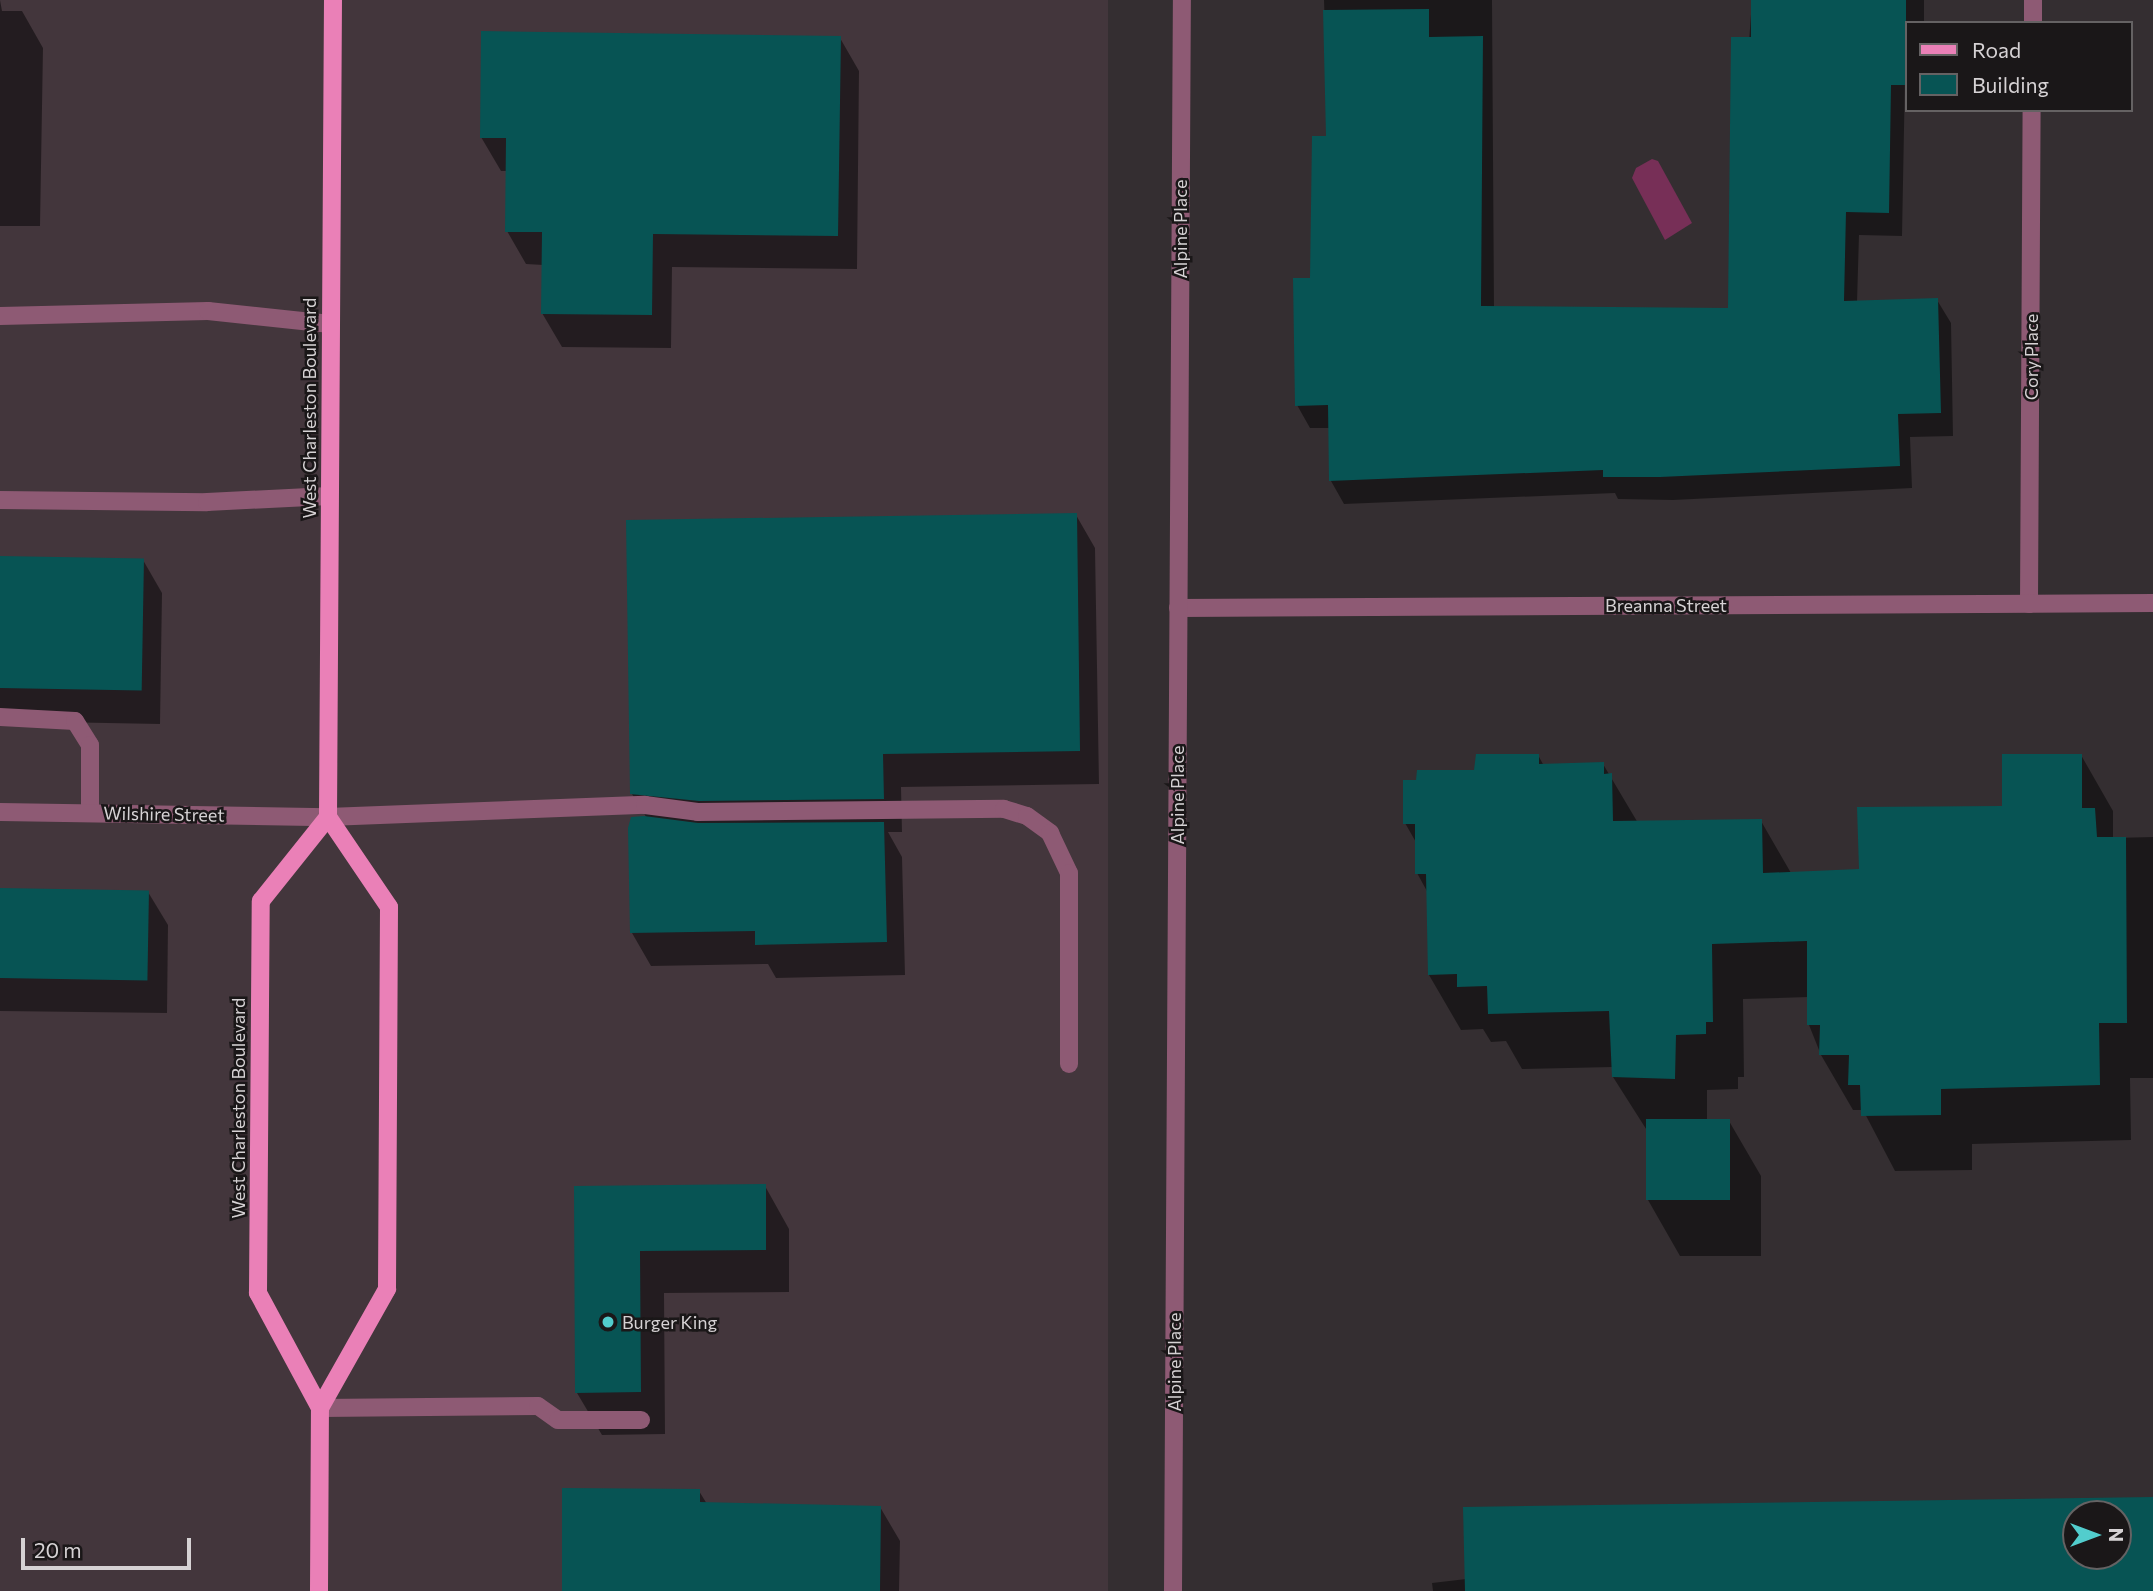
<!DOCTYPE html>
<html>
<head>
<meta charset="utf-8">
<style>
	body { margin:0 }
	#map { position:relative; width:2153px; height:1591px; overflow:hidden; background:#342e31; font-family:Commissioner,sans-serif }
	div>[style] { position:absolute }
	.built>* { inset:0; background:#43363c; transform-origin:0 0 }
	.water>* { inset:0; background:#772f57 }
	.shadow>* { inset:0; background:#0007 }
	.building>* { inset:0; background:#075454; transform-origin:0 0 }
	.minor>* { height:18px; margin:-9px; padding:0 9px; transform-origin:9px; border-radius:9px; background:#8e5a74 }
	.major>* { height:18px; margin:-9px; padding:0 9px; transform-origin:9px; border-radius:9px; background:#ea80b7 }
	.dots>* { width:19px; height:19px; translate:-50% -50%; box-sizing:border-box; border:4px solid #1a1718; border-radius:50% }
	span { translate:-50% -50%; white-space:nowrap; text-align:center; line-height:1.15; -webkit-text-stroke:5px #1a1718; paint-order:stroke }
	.street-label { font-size:18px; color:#d6d2d4 }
	.poi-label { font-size:18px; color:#d6d2d4 }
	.left { translate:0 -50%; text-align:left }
	.legend { position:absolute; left:1905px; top:21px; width:228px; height:91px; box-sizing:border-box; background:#1a1718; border:2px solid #656263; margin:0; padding:9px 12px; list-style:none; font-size:21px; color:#d6d2d4 }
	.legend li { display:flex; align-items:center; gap:14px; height:35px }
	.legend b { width:35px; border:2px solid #656263 }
	.north { position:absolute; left:2062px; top:1500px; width:70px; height:70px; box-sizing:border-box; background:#1a1718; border:2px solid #656263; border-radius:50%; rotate:90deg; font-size:19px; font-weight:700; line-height:28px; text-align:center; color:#d6d2d4 }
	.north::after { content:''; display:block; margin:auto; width:24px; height:32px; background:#52cdcd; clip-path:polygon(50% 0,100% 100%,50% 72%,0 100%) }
	.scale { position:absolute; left:21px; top:1538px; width:170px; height:32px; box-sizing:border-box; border:4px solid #d6d2d4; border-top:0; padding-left:9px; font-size:21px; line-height:24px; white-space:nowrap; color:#d6d2d4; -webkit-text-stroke:5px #1a1718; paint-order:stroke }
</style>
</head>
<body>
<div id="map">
	<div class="built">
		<i style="left:0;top:0;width:1108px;height:1591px"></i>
	</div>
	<div class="water">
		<i style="clip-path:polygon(1652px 159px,1658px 161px,1692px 223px,1665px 240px,1632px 178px,1636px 168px)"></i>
	</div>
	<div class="shadow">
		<i style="clip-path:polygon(0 0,2px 11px,22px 11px,43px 48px,40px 226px,0 226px)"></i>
		<i style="clip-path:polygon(1324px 0,1492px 0,1494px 308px,1730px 310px,1752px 0,1924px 0,1924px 23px,1906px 23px,1902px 236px,1859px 235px,1857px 303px,1937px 300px,1951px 323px,1953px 436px,1910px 437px,1912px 488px,1673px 500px,1618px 499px,1615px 493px,1344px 504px,1331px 481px,1330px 428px,1310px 428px,1297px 405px,1328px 138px)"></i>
		<i style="clip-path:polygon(840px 38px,859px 71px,857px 269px,672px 267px,671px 348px,562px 347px,542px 313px,543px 265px,526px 264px,507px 231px,507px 171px,501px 171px,481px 137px)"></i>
		<i style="clip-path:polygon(1076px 515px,1095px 548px,1099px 784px,901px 787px,902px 832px,888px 832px,902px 857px,905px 975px,776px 978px,768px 964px,651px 966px,632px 933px,648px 820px,632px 794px)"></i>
		<i style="clip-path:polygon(0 557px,143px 560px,162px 593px,160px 724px,0 721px)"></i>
		<i style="clip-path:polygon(1538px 755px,1544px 766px,1603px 764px,1638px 823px,1761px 821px,1791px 873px,1860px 870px,2004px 807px,2081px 755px,2113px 811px,2113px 838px,2153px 837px,2153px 1078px,2130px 1078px,2131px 1140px,1972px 1144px,1972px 1170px,1895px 1171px,1863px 1110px,1853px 1110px,1821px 1055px,1809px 1025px,1809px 997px,1743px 999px,1744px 1077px,1738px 1077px,1738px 1089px,1707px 1090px,1707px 1121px,1729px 1121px,1761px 1176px,1761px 1256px,1680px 1256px,1648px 1200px,1648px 1132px,1613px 1077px,1613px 1067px,1522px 1069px,1506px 1041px,1491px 1042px,1483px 1029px,1461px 1030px,1429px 975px,1428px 893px,1417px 873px,1417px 844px,1405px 823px,1476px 772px)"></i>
		<i style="clip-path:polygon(0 889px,148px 892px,168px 925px,167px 1013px,0 1011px)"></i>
		<i style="clip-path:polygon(765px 1186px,789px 1229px,789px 1292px,664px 1293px,665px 1434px,602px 1435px,577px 1393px,575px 1188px)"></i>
		<i style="clip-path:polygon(699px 1491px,707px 1504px,880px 1507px,900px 1541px,899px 1591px,564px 1591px)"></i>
		<i style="clip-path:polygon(evenodd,2153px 1499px,2153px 1591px,1433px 1591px,1432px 1583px,2153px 1499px,2076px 1514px,2118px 1514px,2118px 1556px,2076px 1556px,2076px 1514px)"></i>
	</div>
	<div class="building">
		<i style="clip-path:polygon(1751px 0,1906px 0,1906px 85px,1891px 85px,1889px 213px,1846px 212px,1844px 301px,1938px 298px,1941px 413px,1898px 414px,1900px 466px,1660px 477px,1603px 477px,1603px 470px,1329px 481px,1328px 405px,1295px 406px,1293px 278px,1310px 278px,1312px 136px,1326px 136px,1323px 10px,1429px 9px,1429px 37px,1483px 36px,1481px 306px,1728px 308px,1731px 37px,1751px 37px)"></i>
		<i style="clip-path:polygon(481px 31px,841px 36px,838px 236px,653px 234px,652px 315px,541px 314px,542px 232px,505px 232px,506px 138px,480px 138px)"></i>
		<i style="clip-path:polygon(1077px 513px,1080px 751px,883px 754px,884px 799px,699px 801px,630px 794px,626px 520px)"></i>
		<i style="left:0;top:556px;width:144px;height:132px;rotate:1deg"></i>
		<i style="clip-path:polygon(1476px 754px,1539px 754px,1539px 764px,1604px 762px,1604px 774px,1612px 773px,1613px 821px,1762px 819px,1763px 873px,1859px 869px,1857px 807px,2002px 806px,2002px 754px,2082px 754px,2082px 808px,2095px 808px,2097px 837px,2126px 837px,2127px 1023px,2099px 1023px,2100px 1085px,1941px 1089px,1941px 1115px,1861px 1116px,1860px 1085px,1848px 1085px,1849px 1055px,1819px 1055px,1820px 1025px,1807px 1025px,1807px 941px,1712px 944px,1713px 1022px,1706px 1022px,1706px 1034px,1676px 1035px,1675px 1079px,1612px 1077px,1609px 1011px,1488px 1014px,1487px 986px,1457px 987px,1457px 974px,1428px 975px,1426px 874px,1415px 874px,1415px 824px,1403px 824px,1403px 780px,1416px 780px,1417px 770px,1474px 770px)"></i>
		<i style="clip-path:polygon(644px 816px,698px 823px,884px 822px,887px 942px,755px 945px,755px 931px,630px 933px,628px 828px,631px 817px)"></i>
		<i style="left:0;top:888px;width:149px;height:90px;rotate:1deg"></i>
		<i style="left:1646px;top:1119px;width:84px;height:81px"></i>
		<i style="clip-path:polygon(766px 1184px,766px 1250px,640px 1251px,641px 1392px,575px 1393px,574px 1186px)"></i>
		<i style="clip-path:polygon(562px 1488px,700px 1489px,700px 1502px,881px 1506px,880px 1591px,562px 1591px)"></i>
		<i style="clip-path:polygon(evenodd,2153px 1497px,2153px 1591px,1465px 1591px,1463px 1507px,2153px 1497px,2076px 1514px,2118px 1514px,2118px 1556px,2076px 1556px,2076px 1514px)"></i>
	</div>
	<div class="minor">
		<i style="left:2033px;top:23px;width:23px;rotate:-90deg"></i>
		<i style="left:0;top:316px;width:208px;rotate:-1.4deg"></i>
		<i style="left:208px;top:311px;width:123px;rotate:6.1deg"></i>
		<i style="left:0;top:500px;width:207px;rotate:0.6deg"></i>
		<i style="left:207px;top:502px;width:122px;rotate:-2.8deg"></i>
		<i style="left:2029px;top:604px;width:494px;rotate:-89.7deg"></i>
		<i style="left:1178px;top:608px;width:975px;rotate:-0.29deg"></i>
		<i style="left:0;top:717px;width:75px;rotate:3.1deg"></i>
		<i style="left:75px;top:721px;width:28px;rotate:58deg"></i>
		<i style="left:90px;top:745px;width:68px;rotate:90deg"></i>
		<i style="left:0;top:812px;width:328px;rotate:0.9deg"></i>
		<i style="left:328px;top:817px;width:317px;rotate:-2.2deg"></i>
		<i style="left:645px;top:805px;width:53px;rotate:7.5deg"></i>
		<i style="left:698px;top:812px;width:306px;rotate:-0.6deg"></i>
		<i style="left:1004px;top:809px;width:24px;rotate:17deg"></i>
		<i style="left:1027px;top:816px;width:29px;rotate:36deg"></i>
		<i style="left:1050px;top:833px;width:44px;rotate:64.6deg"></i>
		<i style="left:1069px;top:873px;width:191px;rotate:90deg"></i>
		<i style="left:320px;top:1408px;width:218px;rotate:-0.5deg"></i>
		<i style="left:538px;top:1406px;width:24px;rotate:35deg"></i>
		<i style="left:558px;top:1420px;width:83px"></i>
		<i style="left:1173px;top:1591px;width:1591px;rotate:-89.68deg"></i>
	</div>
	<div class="major">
		<i style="left:320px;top:1408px;width:131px;rotate:-118.3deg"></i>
		<i style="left:258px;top:1293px;width:392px;rotate:-89.6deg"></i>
		<i style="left:261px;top:901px;width:107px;rotate:-51.4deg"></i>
		<i style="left:319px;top:1591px;width:183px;rotate:-89.7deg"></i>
		<i style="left:320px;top:1408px;width:137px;rotate:-60.6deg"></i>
		<i style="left:387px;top:1289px;width:382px;rotate:-89.7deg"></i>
		<i style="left:389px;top:907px;width:109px;rotate:-124.1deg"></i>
		<i style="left:328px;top:817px;width:817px;rotate:-89.65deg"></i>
	</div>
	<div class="dots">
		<i style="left:608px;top:1322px;background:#52cdcd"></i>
	</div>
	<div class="street-label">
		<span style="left:1180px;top:229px;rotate:-90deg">Alpine Place</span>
		<span style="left:2031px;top:357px;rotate:-90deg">Cory Place</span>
		<span style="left:309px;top:408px;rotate:-90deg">West Charleston Boulevard</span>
		<span style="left:1666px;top:605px">Breanna Street</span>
		<span style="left:1177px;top:795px;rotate:-90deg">Alpine Place</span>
		<span style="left:164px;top:814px;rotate:1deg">Wilshire Street</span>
		<span style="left:238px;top:1108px;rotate:-90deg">West Charleston Boulevard</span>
		<span style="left:1174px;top:1362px;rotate:-90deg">Alpine Place</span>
	</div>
	<div class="poi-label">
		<span class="left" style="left:622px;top:1322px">Burger King</span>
	</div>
	<ul class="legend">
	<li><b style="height:9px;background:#ea80b7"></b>Road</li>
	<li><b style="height:19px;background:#075454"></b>Building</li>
	</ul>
	<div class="north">N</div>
	<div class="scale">20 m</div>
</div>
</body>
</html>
